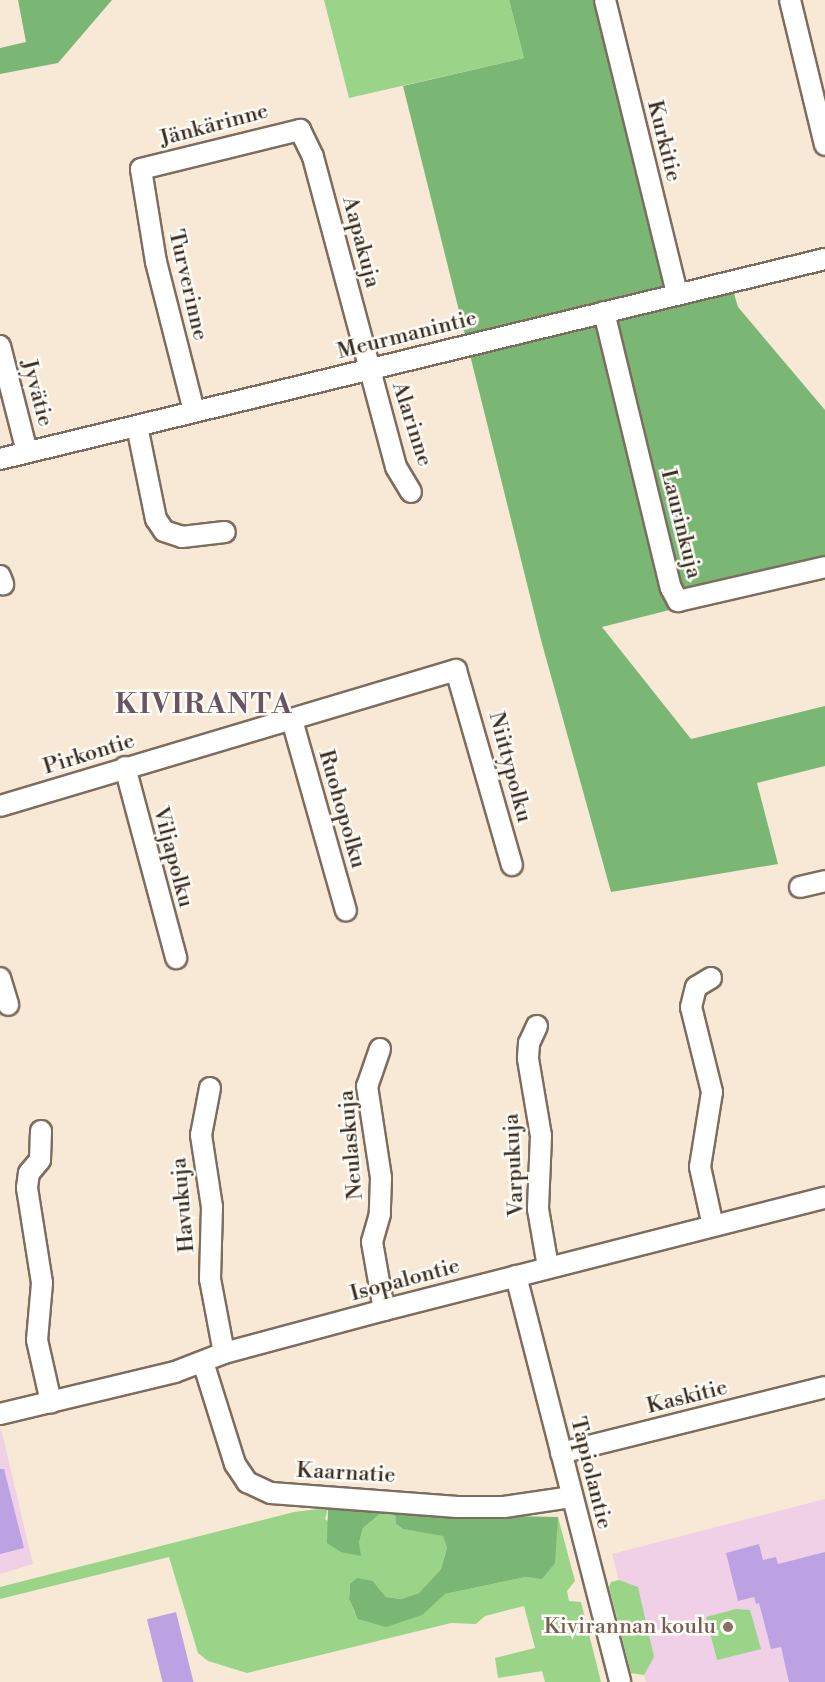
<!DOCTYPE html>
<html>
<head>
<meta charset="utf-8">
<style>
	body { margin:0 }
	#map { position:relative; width:825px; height:1682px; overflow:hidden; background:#f7e9d5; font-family:"Libre Bodoni",serif }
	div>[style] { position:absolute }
	.built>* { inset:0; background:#efd0e6 }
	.green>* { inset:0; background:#99d488 }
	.forest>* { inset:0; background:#7ab674 }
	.building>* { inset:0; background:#bda2e3; transform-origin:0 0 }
	.roads { filter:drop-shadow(2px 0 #7d6d5e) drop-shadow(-2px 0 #7d6d5e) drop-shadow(0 2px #7d6d5e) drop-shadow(0 -2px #7d6d5e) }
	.minor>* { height:20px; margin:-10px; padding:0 10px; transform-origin:10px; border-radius:10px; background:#fff }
	.dots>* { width:16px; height:16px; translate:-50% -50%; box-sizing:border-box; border:3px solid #fdfcf7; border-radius:50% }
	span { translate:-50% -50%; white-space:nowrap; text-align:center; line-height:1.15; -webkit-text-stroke:5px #fdfcf7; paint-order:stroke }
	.street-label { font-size:22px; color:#3b2a1e }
	.education-label { font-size:22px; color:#785e54 }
	.right { translate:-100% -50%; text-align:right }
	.district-label { font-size:28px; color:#685463; font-weight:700; letter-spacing:1.5px }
</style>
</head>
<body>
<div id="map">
	<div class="built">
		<i style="clip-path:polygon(1px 1429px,33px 1564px,0 1574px,0 1430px)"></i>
		<i style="clip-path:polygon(825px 1499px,825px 1682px,646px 1682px,612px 1554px)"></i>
	</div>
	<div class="green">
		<i style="clip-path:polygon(324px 0,509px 0,524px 58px,349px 98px)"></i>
		<i style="clip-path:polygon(328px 1508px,325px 1519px,359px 1543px,363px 1528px,382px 1512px,395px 1514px,396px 1524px,403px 1529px,443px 1535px,447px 1548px,441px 1569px,419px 1593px,401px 1599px,386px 1597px,373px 1581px,350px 1584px,349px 1599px,355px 1613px,526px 1577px,542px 1578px,558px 1517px,575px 1581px,567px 1591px,569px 1601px,581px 1602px,601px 1682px,545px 1682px,542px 1671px,498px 1678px,495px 1658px,535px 1648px,524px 1606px,485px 1616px,476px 1624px,451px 1623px,247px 1673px,208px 1661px,198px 1653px,169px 1557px,0 1599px,0 1587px,294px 1512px)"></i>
		<i style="clip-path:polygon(619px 1580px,638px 1587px,654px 1657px,644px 1675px,631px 1673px,609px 1587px,611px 1582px)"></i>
		<i style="clip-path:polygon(736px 1609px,750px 1610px,761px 1649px,717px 1660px,706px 1617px)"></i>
	</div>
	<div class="forest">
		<i style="clip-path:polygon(18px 0,112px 0,58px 63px,0 74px,0 48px,26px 42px)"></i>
		<i style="clip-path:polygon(509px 0,609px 0,679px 285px,728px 273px,738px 307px,825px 410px,825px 571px,602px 627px,691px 739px,825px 706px,825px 766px,757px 783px,778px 864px,611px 892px,541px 640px,403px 86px,524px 58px)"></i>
		<i style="clip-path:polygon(328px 1508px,382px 1512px,363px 1528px,359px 1543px,361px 1556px,341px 1552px,327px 1543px)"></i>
		<i style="clip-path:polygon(395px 1514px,558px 1517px,555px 1563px,542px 1579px,526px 1577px,445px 1594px,422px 1615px,386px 1627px,358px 1619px,349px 1599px,350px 1584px,357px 1578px,373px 1581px,386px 1597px,401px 1599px,419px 1593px,441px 1569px,447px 1548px,443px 1536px,403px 1529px,396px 1524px)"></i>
	</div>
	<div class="building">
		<i style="clip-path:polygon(0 1469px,4px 1469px,24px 1548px,0 1554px)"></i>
		<i style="clip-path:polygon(759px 1544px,763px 1560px,776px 1557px,778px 1564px,825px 1552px,825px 1682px,789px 1682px,781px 1647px,771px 1649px,759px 1603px,756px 1604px,754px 1597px,738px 1601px,726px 1553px)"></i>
		<i style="left:176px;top:1612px;width:72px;height:30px;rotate:76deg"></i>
	</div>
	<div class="roads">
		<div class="minor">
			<i style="left:605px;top:0;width:302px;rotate:76.2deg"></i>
			<i style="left:790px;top:0;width:149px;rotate:76.4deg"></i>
			<i style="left:604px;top:312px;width:284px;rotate:76.4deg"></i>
			<i style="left:671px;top:588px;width:15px;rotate:62deg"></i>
			<i style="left:678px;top:601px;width:151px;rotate:-13deg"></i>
			<i style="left:0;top:346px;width:109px;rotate:75.7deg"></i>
			<i style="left:194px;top:411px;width:154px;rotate:-104.3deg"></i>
			<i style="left:156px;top:262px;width:94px;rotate:-99.2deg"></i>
			<i style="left:141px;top:169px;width:164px;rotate:-13.8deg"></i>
			<i style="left:300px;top:130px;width:30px;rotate:64deg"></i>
			<i style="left:313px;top:157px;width:321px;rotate:75deg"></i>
			<i style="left:396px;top:467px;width:29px;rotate:59deg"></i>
			<i style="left:137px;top:426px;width:95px;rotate:78.5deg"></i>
			<i style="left:156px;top:519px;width:14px;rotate:56deg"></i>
			<i style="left:164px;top:531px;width:19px;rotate:18deg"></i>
			<i style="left:182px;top:537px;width:43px;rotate:-6.6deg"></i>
			<i style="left:0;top:459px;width:849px;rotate:-13.63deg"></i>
			<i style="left:0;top:576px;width:9px;rotate:69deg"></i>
			<i style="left:292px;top:720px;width:198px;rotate:74.2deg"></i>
			<i style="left:125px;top:767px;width:198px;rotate:75deg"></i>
			<i style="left:0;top:806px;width:476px;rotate:-16.6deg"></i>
			<i style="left:456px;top:670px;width:203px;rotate:74deg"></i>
			<i style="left:800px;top:887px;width:26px;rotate:-13deg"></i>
			<i style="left:0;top:978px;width:28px;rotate:73deg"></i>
			<i style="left:711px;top:978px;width:17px;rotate:149deg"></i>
			<i style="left:696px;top:987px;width:21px;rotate:104deg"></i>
			<i style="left:691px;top:1007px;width:88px;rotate:76.1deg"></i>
			<i style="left:712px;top:1092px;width:76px;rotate:99.1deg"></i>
			<i style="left:700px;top:1167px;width:60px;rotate:77.6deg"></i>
			<i style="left:537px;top:1026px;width:19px;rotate:115deg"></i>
			<i style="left:529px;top:1043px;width:16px;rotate:94deg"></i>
			<i style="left:528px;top:1059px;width:78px;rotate:80.4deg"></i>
			<i style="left:541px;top:1136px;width:73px;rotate:92.4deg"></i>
			<i style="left:538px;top:1209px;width:59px;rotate:80.2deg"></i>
			<i style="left:380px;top:1049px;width:39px;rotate:109deg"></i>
			<i style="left:367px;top:1086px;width:93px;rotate:81.3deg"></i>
			<i style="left:381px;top:1178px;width:36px;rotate:92deg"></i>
			<i style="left:380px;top:1214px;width:29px;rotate:106deg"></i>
			<i style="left:372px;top:1242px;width:69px;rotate:80deg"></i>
			<i style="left:210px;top:1088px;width:48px;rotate:100.8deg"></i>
			<i style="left:201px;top:1135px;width:73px;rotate:81.3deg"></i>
			<i style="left:212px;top:1207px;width:72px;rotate:91.6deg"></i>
			<i style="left:210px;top:1279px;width:75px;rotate:79.3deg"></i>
			<i style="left:41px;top:1131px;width:29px;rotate:92deg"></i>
			<i style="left:40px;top:1160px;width:17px;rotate:130deg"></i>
			<i style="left:29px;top:1173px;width:15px;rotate:98deg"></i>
			<i style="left:27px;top:1188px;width:96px;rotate:81deg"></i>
			<i style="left:42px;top:1283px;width:57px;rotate:95deg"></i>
			<i style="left:37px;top:1340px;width:64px;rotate:77.3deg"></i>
			<i style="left:516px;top:1276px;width:419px;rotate:75.6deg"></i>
			<i style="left:203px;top:1362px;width:107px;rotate:72.6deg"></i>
			<i style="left:235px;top:1464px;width:22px;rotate:56deg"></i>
			<i style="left:247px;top:1482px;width:26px;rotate:25deg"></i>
			<i style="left:271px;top:1493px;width:187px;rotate:4.3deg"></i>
			<i style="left:457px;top:1507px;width:47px"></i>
			<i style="left:504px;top:1507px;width:69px;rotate:-8.4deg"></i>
			<i style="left:0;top:1414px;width:180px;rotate:-13.5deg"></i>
			<i style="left:175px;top:1372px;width:53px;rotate:-21.2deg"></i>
			<i style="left:224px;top:1353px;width:166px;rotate:-15deg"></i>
			<i style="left:384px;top:1310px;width:455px;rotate:-14.3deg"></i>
			<i style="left:561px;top:1453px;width:272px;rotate:-14deg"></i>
		</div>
	</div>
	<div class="dots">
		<i style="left:728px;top:1627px;background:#8d6e63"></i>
	</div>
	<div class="street-label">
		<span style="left:214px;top:125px;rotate:-15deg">Jänkärinne</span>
		<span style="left:664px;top:141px;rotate:76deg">Kurkitie</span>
		<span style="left:361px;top:242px;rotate:75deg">Aapakuja</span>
		<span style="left:188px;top:285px;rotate:77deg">Turverinne</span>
		<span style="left:407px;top:335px;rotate:-14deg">Meurmanintie</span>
		<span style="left:37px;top:393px;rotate:75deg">Jyvätie</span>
		<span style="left:412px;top:424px;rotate:72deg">Alarinne</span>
		<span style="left:681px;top:524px;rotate:76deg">Laurinkuja</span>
		<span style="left:89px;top:754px;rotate:-17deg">Pirkontie</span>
		<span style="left:510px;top:767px;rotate:75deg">Niittypolku</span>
		<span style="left:342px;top:809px;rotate:74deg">Ruohopolku</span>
		<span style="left:173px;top:857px;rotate:75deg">Viljapolku</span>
		<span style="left:351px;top:1145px;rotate:-95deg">Neulaskuja</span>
		<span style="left:514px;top:1165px;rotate:-93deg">Varpukuja</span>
		<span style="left:183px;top:1205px;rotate:-95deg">Havukuja</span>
		<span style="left:405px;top:1280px;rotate:-15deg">Isopalontie</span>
		<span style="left:687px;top:1397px;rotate:-14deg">Kaskitie</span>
		<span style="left:346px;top:1473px;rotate:3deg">Kaarnatie</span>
		<span style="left:591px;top:1473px;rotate:76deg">Tapiolantie</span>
	</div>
	<div class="education-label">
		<span class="right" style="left:716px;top:1627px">Kivirannan koulu</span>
	</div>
	<div class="district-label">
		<span style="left:204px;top:705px">KIVIRANTA</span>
	</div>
</div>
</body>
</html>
